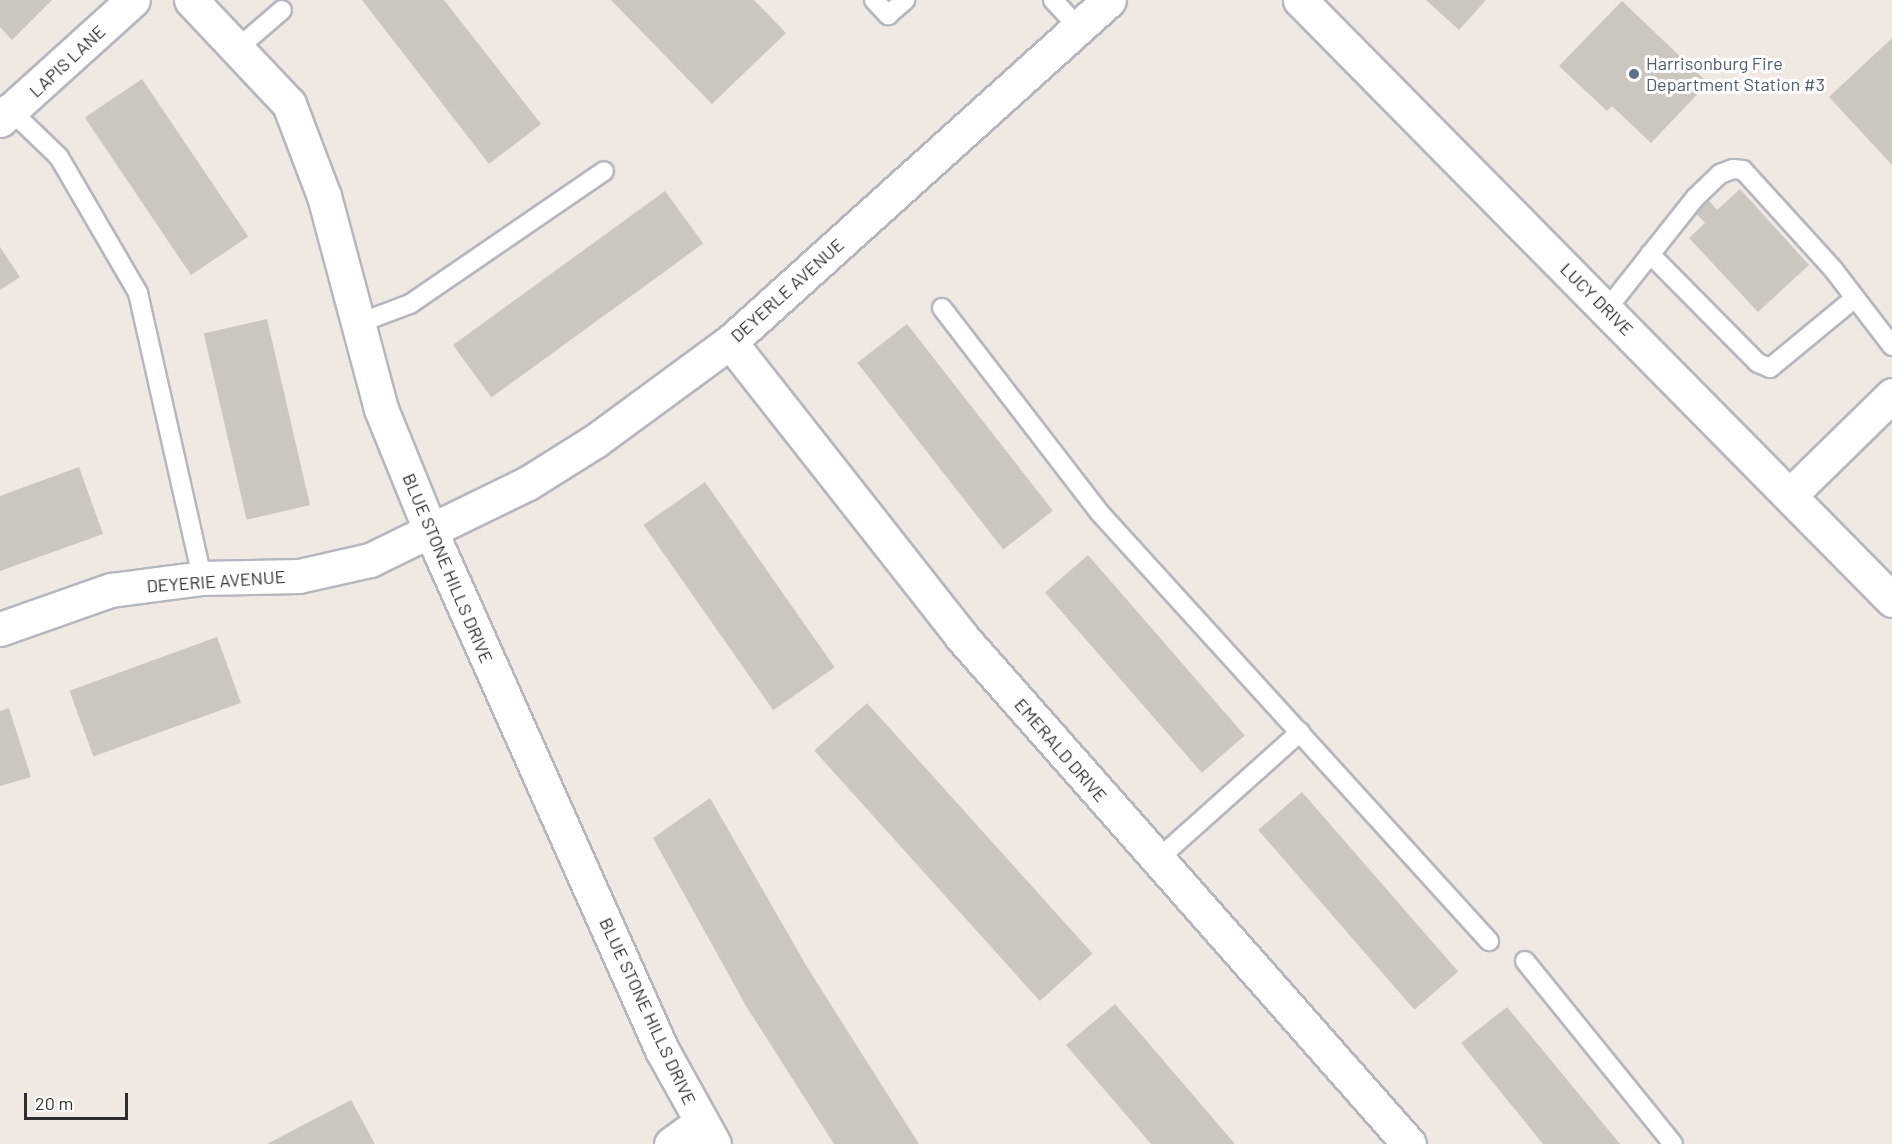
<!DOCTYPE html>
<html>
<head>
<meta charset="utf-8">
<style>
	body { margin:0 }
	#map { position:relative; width:1892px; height:1144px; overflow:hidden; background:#efe9e1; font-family:Barlow,sans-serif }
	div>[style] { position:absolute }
	.building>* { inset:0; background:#cbc7bf; transform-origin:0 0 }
	.roads { filter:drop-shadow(2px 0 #b4b7c1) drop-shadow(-2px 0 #b4b7c1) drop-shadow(0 2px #b4b7c1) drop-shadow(0 -2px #b4b7c1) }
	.service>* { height:18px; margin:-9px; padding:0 9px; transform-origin:9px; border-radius:9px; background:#fff }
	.minor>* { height:33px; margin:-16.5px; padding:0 16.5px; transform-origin:16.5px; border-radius:16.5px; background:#fff }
	.tertiary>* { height:33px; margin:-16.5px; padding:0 16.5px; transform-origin:16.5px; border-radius:16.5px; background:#fff }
	.dots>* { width:16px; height:16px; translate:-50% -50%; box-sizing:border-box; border:3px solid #fff; border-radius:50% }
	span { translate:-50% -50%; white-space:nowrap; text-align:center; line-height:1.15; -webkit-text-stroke:6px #fff; paint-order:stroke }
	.street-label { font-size:18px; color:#2e2e2e }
	.service-label { font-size:18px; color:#4e5e75 }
	.left { translate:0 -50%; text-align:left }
	.scale { position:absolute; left:24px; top:1093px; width:104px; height:27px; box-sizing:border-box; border:3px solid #2e2e2e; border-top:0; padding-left:8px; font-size:18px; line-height:21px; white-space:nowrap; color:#2e2e2e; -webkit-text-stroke:4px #fff; paint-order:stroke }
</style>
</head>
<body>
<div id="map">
	<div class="building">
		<i style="clip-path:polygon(0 0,52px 0,12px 40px,0 27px)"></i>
		<i style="clip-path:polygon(362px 0,444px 0,541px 124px,489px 164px)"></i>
		<i style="clip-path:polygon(611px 0,754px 0,786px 33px,712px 104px)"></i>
		<i style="clip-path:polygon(1426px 0,1486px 0,1459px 30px)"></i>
		<i style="clip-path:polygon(1622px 1px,1708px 83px,1651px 143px,1612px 106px,1607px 111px,1559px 66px)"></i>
		<i style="clip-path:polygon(1892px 38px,1892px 165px,1829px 97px)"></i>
		<i style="left:142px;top:79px;width:190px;height:69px;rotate:56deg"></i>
		<i style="clip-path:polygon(1740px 189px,1809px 265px,1758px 312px,1689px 238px,1705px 223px,1692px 209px,1706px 197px,1717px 210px)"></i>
		<i style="left:665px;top:191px;width:65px;height:262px;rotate:54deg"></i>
		<i style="clip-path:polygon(0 247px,20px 277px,0 290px)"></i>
		<i style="left:267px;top:319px;width:191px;height:65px;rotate:77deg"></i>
		<i style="left:907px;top:324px;width:237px;height:63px;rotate:52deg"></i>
		<i style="clip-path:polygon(79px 467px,103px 534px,0 571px,0 496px)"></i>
		<i style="left:705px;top:482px;width:226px;height:75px;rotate:55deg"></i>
		<i style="left:1088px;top:555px;width:239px;height:57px;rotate:49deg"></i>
		<i style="left:217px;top:637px;width:70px;height:157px;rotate:70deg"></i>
		<i style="left:867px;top:703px;width:337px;height:71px;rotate:48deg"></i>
		<i style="clip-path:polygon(9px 708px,31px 777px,0 786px,0 711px)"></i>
		<i style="left:1302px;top:792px;width:238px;height:58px;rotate:49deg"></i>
		<i style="clip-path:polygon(710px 798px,807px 967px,919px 1144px,834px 1144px,746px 1006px,653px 838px)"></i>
		<i style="clip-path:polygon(1115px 1004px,1235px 1144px,1151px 1144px,1066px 1045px)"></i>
		<i style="clip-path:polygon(1507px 1007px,1620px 1144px,1543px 1144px,1461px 1043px)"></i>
		<i style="clip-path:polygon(351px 1100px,375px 1144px,267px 1144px)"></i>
	</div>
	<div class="roads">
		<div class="service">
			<i style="left:874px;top:0;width:21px;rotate:47deg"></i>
			<i style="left:888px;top:15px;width:23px;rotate:-41deg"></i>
			<i style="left:1053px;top:0;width:38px;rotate:47deg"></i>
			<i style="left:238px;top:48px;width:58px;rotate:-40.8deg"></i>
			<i style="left:5px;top:105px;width:75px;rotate:43.9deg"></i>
			<i style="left:59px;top:157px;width:157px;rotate:59.8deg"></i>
			<i style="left:138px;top:293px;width:292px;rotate:77.3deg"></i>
			<i style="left:1650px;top:254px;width:153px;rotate:45.3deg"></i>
			<i style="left:1758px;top:363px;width:13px;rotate:23deg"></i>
			<i style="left:1770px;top:368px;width:110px;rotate:-39.5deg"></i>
			<i style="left:942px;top:308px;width:257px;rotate:52.4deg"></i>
			<i style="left:1099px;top:512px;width:580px;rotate:47.73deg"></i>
			<i style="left:1607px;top:309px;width:142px;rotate:-51.6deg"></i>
			<i style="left:1695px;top:198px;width:35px;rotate:-44deg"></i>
			<i style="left:1720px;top:174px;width:14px;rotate:-21deg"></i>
			<i style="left:1733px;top:169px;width:10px;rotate:6deg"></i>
			<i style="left:1743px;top:170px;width:134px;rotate:47.7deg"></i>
			<i style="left:1833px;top:269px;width:97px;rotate:52.5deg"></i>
			<i style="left:357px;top:324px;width:57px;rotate:-20.7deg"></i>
			<i style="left:410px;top:304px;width:235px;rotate:-34.4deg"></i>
			<i style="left:1157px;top:860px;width:192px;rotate:-41.8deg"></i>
			<i style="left:1525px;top:961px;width:235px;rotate:51deg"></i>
		</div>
		<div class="minor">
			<i style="left:191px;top:0;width:143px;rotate:46.7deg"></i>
			<i style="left:289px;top:104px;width:98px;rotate:69.2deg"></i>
			<i style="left:324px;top:196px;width:220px;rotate:75deg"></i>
			<i style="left:381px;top:409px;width:133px;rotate:67.9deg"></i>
			<i style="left:431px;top:532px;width:567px;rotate:65.97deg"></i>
			<i style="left:662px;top:1050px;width:107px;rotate:61deg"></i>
			<i style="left:0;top:120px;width:179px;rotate:-42.1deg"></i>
			<i style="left:730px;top:342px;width:374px;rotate:51.8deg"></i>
			<i style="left:961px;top:636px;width:677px;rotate:48.59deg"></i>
			<i style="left:1790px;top:495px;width:143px;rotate:-44.4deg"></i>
			<i style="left:0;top:629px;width:118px;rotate:-19.4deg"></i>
			<i style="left:111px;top:590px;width:92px;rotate:-7.5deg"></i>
			<i style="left:202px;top:578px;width:97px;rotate:-1.2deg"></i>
			<i style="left:299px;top:576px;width:73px;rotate:-12.7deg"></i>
			<i style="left:370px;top:560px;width:176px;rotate:-26deg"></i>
			<i style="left:528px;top:483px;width:79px;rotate:-32.1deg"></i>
			<i style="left:595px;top:441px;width:167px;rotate:-36.3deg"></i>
			<i style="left:730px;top:342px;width:510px;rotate:-42.06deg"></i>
			<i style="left:671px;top:1144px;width:37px;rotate:-36deg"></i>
		</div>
		<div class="tertiary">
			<i style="left:1300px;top:0;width:843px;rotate:45.38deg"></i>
		</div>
	</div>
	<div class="dots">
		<i style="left:1634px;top:74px;background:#5c6f8a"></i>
	</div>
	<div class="street-label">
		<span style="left:67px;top:61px;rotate:-43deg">LAPIS LANE</span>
		<span style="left:787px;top:290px;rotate:-42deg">DEYERLE AVENUE</span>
		<span style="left:1597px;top:299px;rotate:45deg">LUCY DRIVE</span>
		<span style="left:448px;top:568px;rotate:67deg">BLUE STONE HILLS DRIVE</span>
		<span style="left:216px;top:581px;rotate:-4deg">DEYERIE AVENUE</span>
		<span style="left:1061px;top:750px;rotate:49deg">EMERALD DRIVE</span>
		<span style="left:648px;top:1011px;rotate:65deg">BLUE STONE HILLS DRIVE</span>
	</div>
	<div class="service-label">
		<span class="left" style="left:1646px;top:74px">Harrisonburg Fire<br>Department Station #3</span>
	</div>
	<div class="scale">20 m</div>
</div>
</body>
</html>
